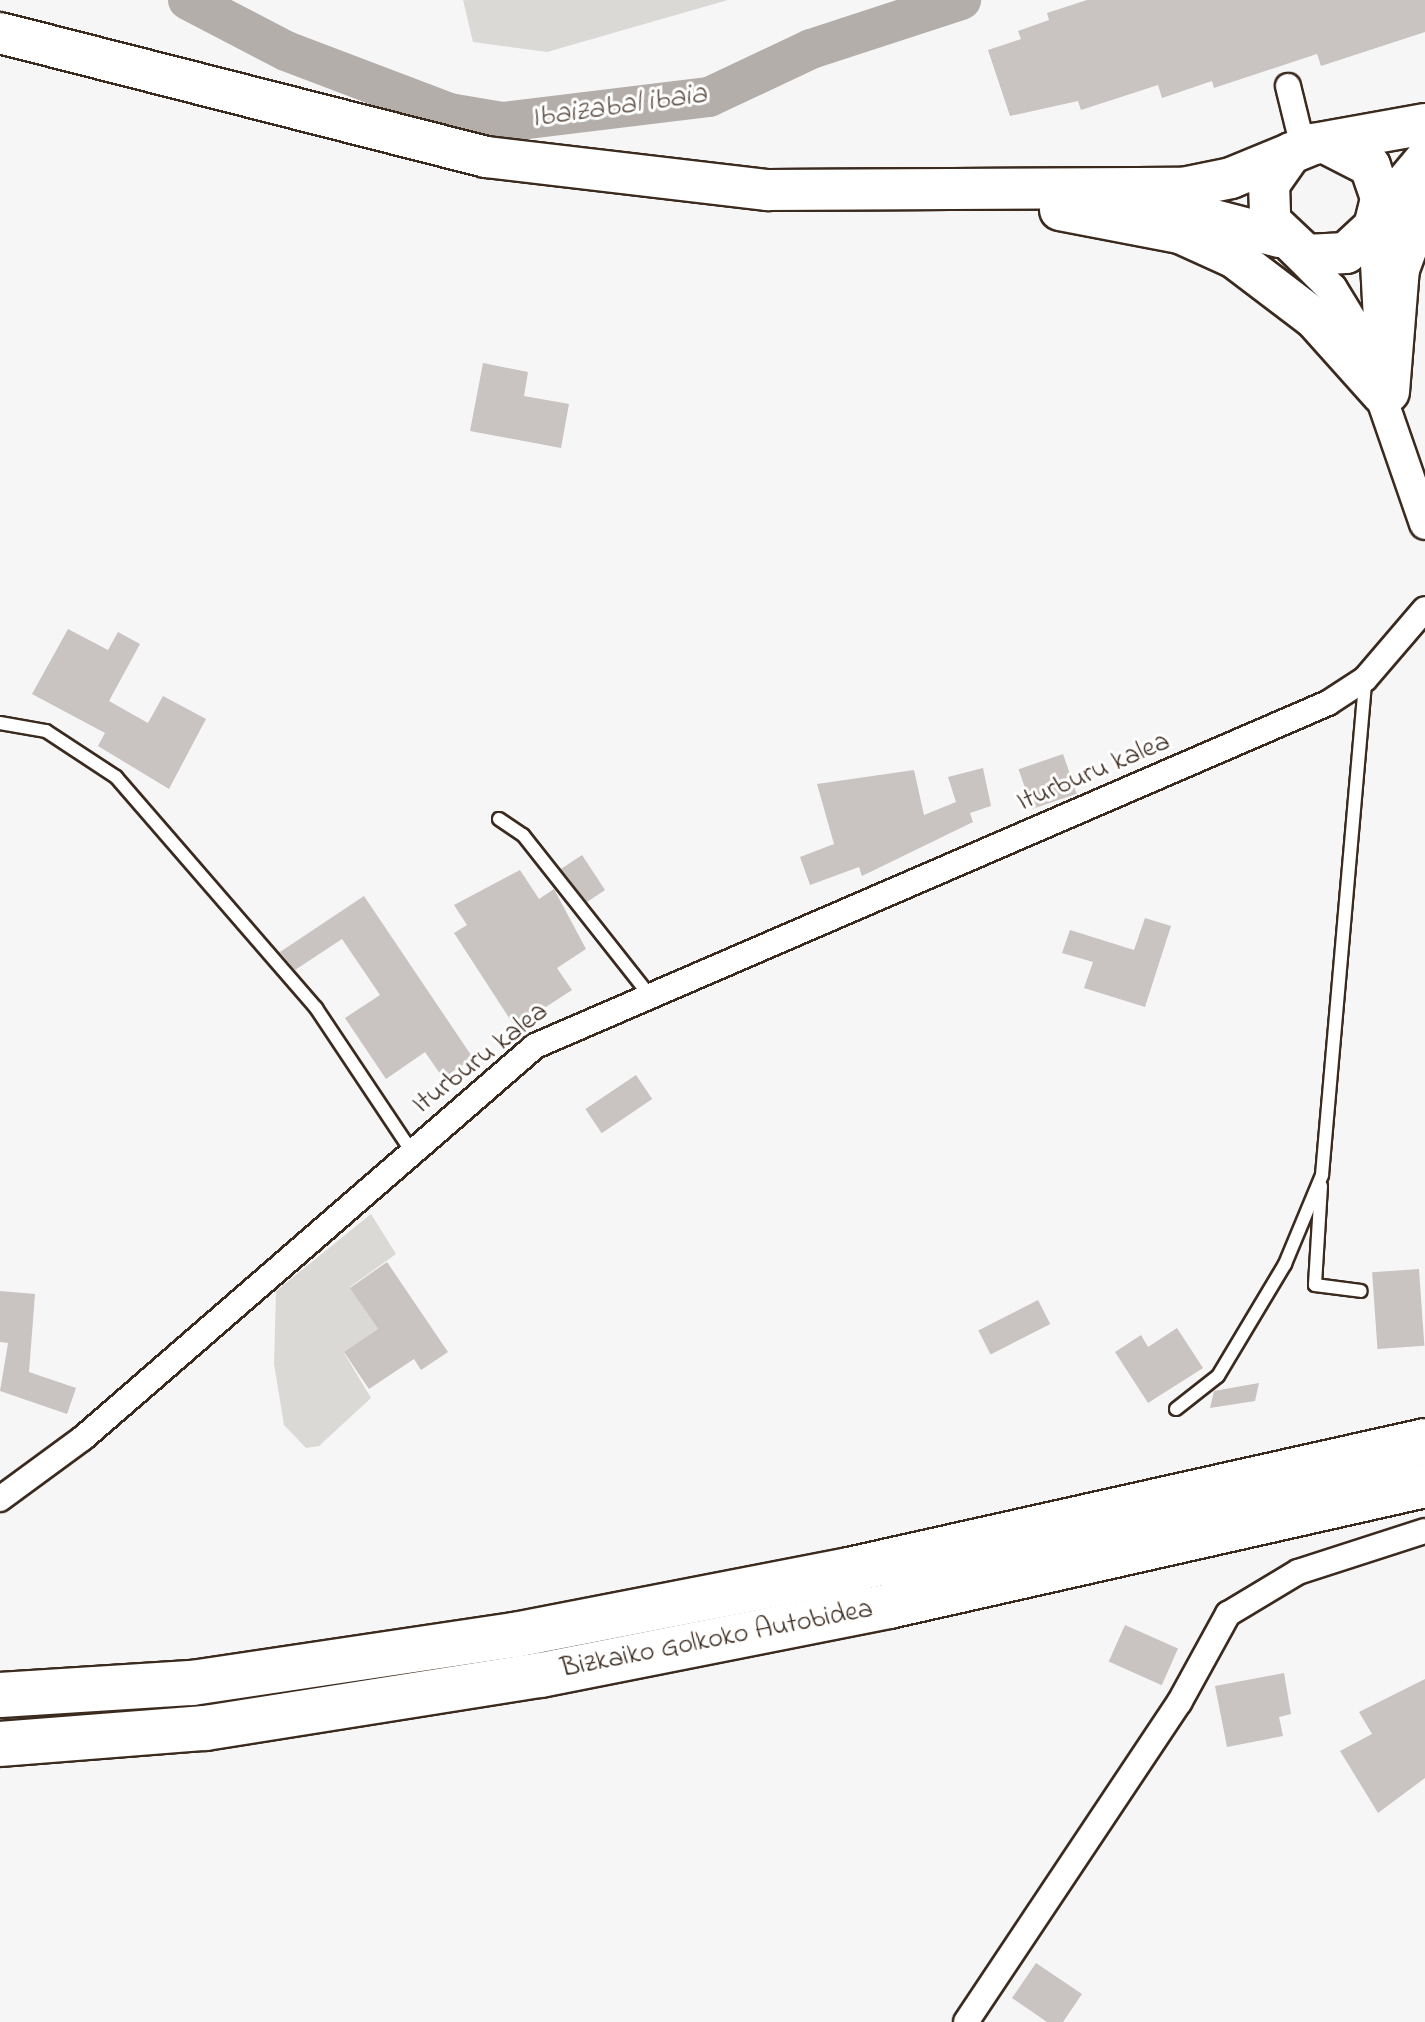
<!DOCTYPE html>
<html>
<head>
<meta charset="utf-8">
<style>
	body { margin:0 }
	#map { position:relative; width:1425px; height:2022px; overflow:hidden; background:#f7f6f6; font-family:"Indie Flower",sans-serif }
	div>[style] { position:absolute }
	.green>* { inset:0; background:#dbd9d6 }
	.river>* { height:40px; margin:-20px; padding:0 20px; transform-origin:20px; border-radius:20px; background:#b4aeaa }
	.building>* { inset:0; background:#c9c3c1; transform-origin:0 0 }
	.roads { filter:drop-shadow(2px 0 #3b2a1e) drop-shadow(-2px 0 #3b2a1e) drop-shadow(0 2px #3b2a1e) drop-shadow(0 -2px #3b2a1e) }
	.service>* { height:12px; margin:-6px; padding:0 6px; transform-origin:6px; border-radius:6px; background:#fff }
	.minor>* { height:24px; margin:-12px; padding:0 12px; transform-origin:12px; border-radius:12px; background:#fff }
	.tertiary>* { height:30px; margin:-15px; padding:0 15px; transform-origin:15px; border-radius:15px; background:#fff }
	.trunk>* { height:40px; margin:-20px; padding:0 20px; transform-origin:20px; border-radius:20px; background:#fff }
	.motorway>* { height:44px; margin:-22px; padding:0 22px; transform-origin:22px; border-radius:22px; background:#fff }
	span { translate:-50% -50%; white-space:nowrap; text-align:center; line-height:1.15; -webkit-text-stroke:6px #fff; paint-order:stroke }
	.street-label { font-size:28px; color:#3b2a1e }
	.water-label { font-size:30px; color:#65584f; font-style:italic }
</style>
</head>
<body>
<div id="map">
	<div class="green">
		<i style="clip-path:polygon(463px 0,728px 0,547px 52px,473px 42px)"></i>
		<i style="clip-path:polygon(371px 1214px,396px 1254px,350px 1287px,378px 1329px,344px 1353px,371px 1398px,319px 1446px,306px 1448px,284px 1425px,274px 1364px,276px 1291px)"></i>
	</div>
	<div class="river">
		<i style="left:188px;top:0;width:110px;rotate:27.5deg"></i>
		<i style="left:286px;top:51px;width:174px;rotate:20.8deg"></i>
		<i style="left:449px;top:113px;width:54px;rotate:9.6deg"></i>
		<i style="left:502px;top:122px;width:209px;rotate:-6.9deg"></i>
		<i style="left:709px;top:97px;width:113px;rotate:-25.2deg"></i>
		<i style="left:811px;top:49px;width:158px;rotate:-18.1deg"></i>
	</div>
	<div class="building">
		<i style="clip-path:polygon(1087px 0,1425px 0,1425px 32px,1321px 66px,1317px 54px,1214px 88px,1212px 81px,1162px 98px,1158px 85px,1081px 110px,1078px 101px,1010px 116px,988px 50px,1021px 39px,1018px 31px,1049px 20px,1047px 13px)"></i>
		<i style="clip-path:polygon(483px 363px,528px 372px,524px 396px,569px 404px,561px 448px,470px 431px)"></i>
		<i style="clip-path:polygon(68px 629px,108px 650px,118px 632px,140px 644px,109px 701px,148px 723px,163px 696px,206px 719px,169px 789px,98px 746px,105px 733px,32px 694px)"></i>
		<i style="left:1063px;top:754px;width:42px;height:47px;rotate:71deg"></i>
		<i style="clip-path:polygon(983px 768px,991px 806px,970px 813px,973px 822px,862px 876px,859px 867px,810px 885px,800px 857px,834px 844px,817px 784px,914px 770px,924px 815px,956px 802px,948px 777px)"></i>
		<i style="clip-path:polygon(582px 855px,605px 890px,587px 902px,561px 869px)"></i>
		<i style="clip-path:polygon(520px 870px,539px 899px,554px 889px,586px 949px,557px 968px,572px 990px,515px 1027px,454px 933px,467px 925px,454px 905px)"></i>
		<i style="clip-path:polygon(364px 896px,473px 1058px,443px 1078px,425px 1052px,386px 1079px,345px 1018px,380px 995px,342px 939px,295px 970px,280px 952px)"></i>
		<i style="clip-path:polygon(1145px 918px,1171px 926px,1145px 1007px,1084px 988px,1093px 962px,1062px 953px,1070px 930px,1134px 950px)"></i>
		<i style="left:636px;top:1075px;width:29px;height:61px;rotate:56deg"></i>
		<i style="clip-path:polygon(387px 1262px,448px 1352px,421px 1370px,414px 1359px,369px 1389px,344px 1352px,378px 1329px,350px 1288px)"></i>
		<i style="left:1419px;top:1269px;width:77px;height:47px;rotate:86deg"></i>
		<i style="clip-path:polygon(0 1291px,35px 1294px,29px 1372px,76px 1388px,67px 1414px,0 1391px,8px 1343px,0 1342px)"></i>
		<i style="left:1038px;top:1300px;width:27px;height:67px;rotate:63deg"></i>
		<i style="clip-path:polygon(1177px 1328px,1203px 1368px,1148px 1403px,1115px 1352px,1141px 1335px,1148px 1347px)"></i>
		<i style="clip-path:polygon(1259px 1383px,1255px 1401px,1210px 1408px,1214px 1391px)"></i>
		<i style="left:1125px;top:1625px;width:58px;height:40px;rotate:24deg"></i>
		<i style="clip-path:polygon(1284px 1673px,1291px 1714px,1279px 1717px,1283px 1736px,1227px 1747px,1215px 1686px)"></i>
		<i style="clip-path:polygon(1425px 1679px,1425px 1778px,1378px 1813px,1340px 1751px,1372px 1734px,1359px 1712px)"></i>
		<i style="clip-path:polygon(1036px 1963px,1082px 1994px,1063px 2022px,1047px 2022px,1012px 1998px)"></i>
	</div>
	<div class="roads">
		<div class="service">
			<i style="left:0;top:723px;width:47px;rotate:9.9deg"></i>
			<i style="left:46px;top:731px;width:84px;rotate:33.3deg"></i>
			<i style="left:116px;top:777px;width:306px;rotate:49.1deg"></i>
			<i style="left:316px;top:1008px;width:173px;rotate:56.3deg"></i>
			<i style="left:499px;top:819px;width:29px;rotate:34deg"></i>
			<i style="left:523px;top:835px;width:200px;rotate:51.7deg"></i>
			<i style="left:1321px;top:1186px;width:99px;rotate:93.5deg"></i>
			<i style="left:1315px;top:1285px;width:46px;rotate:7.4deg"></i>
			<i style="left:1176px;top:1409px;width:53px;rotate:-38.2deg"></i>
			<i style="left:1218px;top:1376px;width:131px;rotate:-59.1deg"></i>
			<i style="left:1285px;top:1264px;width:96px;rotate:-67.4deg"></i>
			<i style="left:1322px;top:1175px;width:497px;rotate:-85deg"></i>
		</div>
		<div class="minor">
			<i style="left:1288px;top:86px;width:63px;rotate:76.2deg"></i>
			<i style="left:0;top:1499px;width:103px;rotate:-36.3deg"></i>
			<i style="left:83px;top:1438px;width:598px;rotate:-40.93deg"></i>
			<i style="left:535px;top:1046px;width:864px;rotate:-23.39deg"></i>
			<i style="left:1328px;top:703px;width:44px;rotate:-33deg"></i>
			<i style="left:1365px;top:679px;width:92px;rotate:-49.4deg"></i>
			<i style="left:966px;top:2022px;width:384px;rotate:-56.3deg"></i>
			<i style="left:1179px;top:1703px;width:102px;rotate:-61.2deg"></i>
			<i style="left:1228px;top:1614px;width:82px;rotate:-31deg"></i>
			<i style="left:1298px;top:1572px;width:133px;rotate:-17.9deg"></i>
		</div>
		<div class="tertiary">
			<i style="left:1374px;top:227px;width:129px;rotate:86.9deg"></i>
			<i style="left:1290px;top:247px;width:59px;rotate:45deg"></i>
			<i style="left:1332px;top:289px;width:52px;rotate:58.5deg"></i>
			<i style="left:1359px;top:333px;width:202px;rotate:70.9deg"></i>
		</div>
		<div class="trunk">
			<i style="left:0;top:33px;width:502px;rotate:14.31deg"></i>
			<i style="left:486px;top:157px;width:283px;rotate:6.7deg"></i>
			<i style="left:767px;top:190px;width:415px;rotate:-0.3deg"></i>
			<i style="left:1182px;top:188px;width:50px;rotate:-11.5deg"></i>
			<i style="left:1231px;top:178px;width:90px;rotate:-22.3deg"></i>
			<i style="left:1314px;top:144px;width:113px;rotate:-10.2deg"></i>
			<i style="left:1291px;top:153px;width:38px;rotate:125deg"></i>
			<i style="left:1269px;top:184px;width:37px;rotate:88deg"></i>
			<i style="left:1270px;top:221px;width:50px;rotate:43.4deg"></i>
			<i style="left:1306px;top:255px;width:40px;rotate:-2.9deg"></i>
			<i style="left:1346px;top:253px;width:38px;rotate:-43deg"></i>
			<i style="left:1374px;top:227px;width:30px;rotate:-76deg"></i>
			<i style="left:1381px;top:198px;width:34px;rotate:-109deg"></i>
			<i style="left:1370px;top:166px;width:51px;rotate:-152.9deg"></i>
			<i style="left:1153px;top:204px;width:131px;rotate:14.6deg"></i>
			<i style="left:1060px;top:210px;width:122px;rotate:10.9deg"></i>
			<i style="left:1180px;top:233px;width:60px;rotate:24.4deg"></i>
			<i style="left:1235px;top:258px;width:101px;rotate:37.3deg"></i>
			<i style="left:1315px;top:319px;width:101px;rotate:48.2deg"></i>
			<i style="left:1379px;top:215px;width:72px;rotate:-50.1deg"></i>
			<i style="left:1389px;top:392px;width:123px;rotate:-85.4deg"></i>
			<i style="left:1399px;top:269px;width:75px;rotate:-69.6deg"></i>
		</div>
		<div class="motorway">
			<i style="left:0;top:1695px;width:192px;rotate:-3.6deg"></i>
			<i style="left:192px;top:1683px;width:327px;rotate:-8.5deg"></i>
			<i style="left:515px;top:1635px;width:340px;rotate:-11deg"></i>
			<i style="left:849px;top:1570px;width:590px;rotate:-12.62deg"></i>
			<i style="left:0;top:1744px;width:206px;rotate:-4.5deg"></i>
			<i style="left:205px;top:1728px;width:340px;rotate:-9deg"></i>
			<i style="left:541px;top:1675px;width:355px;rotate:-11.2deg"></i>
			<i style="left:889px;top:1606px;width:549px;rotate:-12.72deg"></i>
		</div>
	</div>
	<div class="street-label">
		<span style="left:1094px;top:773px;rotate:-23deg">Iturburu kalea</span>
		<span style="left:481px;top:1059px;rotate:-38deg">Iturburu kalea</span>
		<span style="left:717px;top:1640px;rotate:-11deg">Bizkaiko Golkoko Autobidea</span>
	</div>
	<div class="water-label">
		<span style="left:619px;top:107px;rotate:-8deg">Ibaizabal ibaia</span>
	</div>
</div>
</body>
</html>
